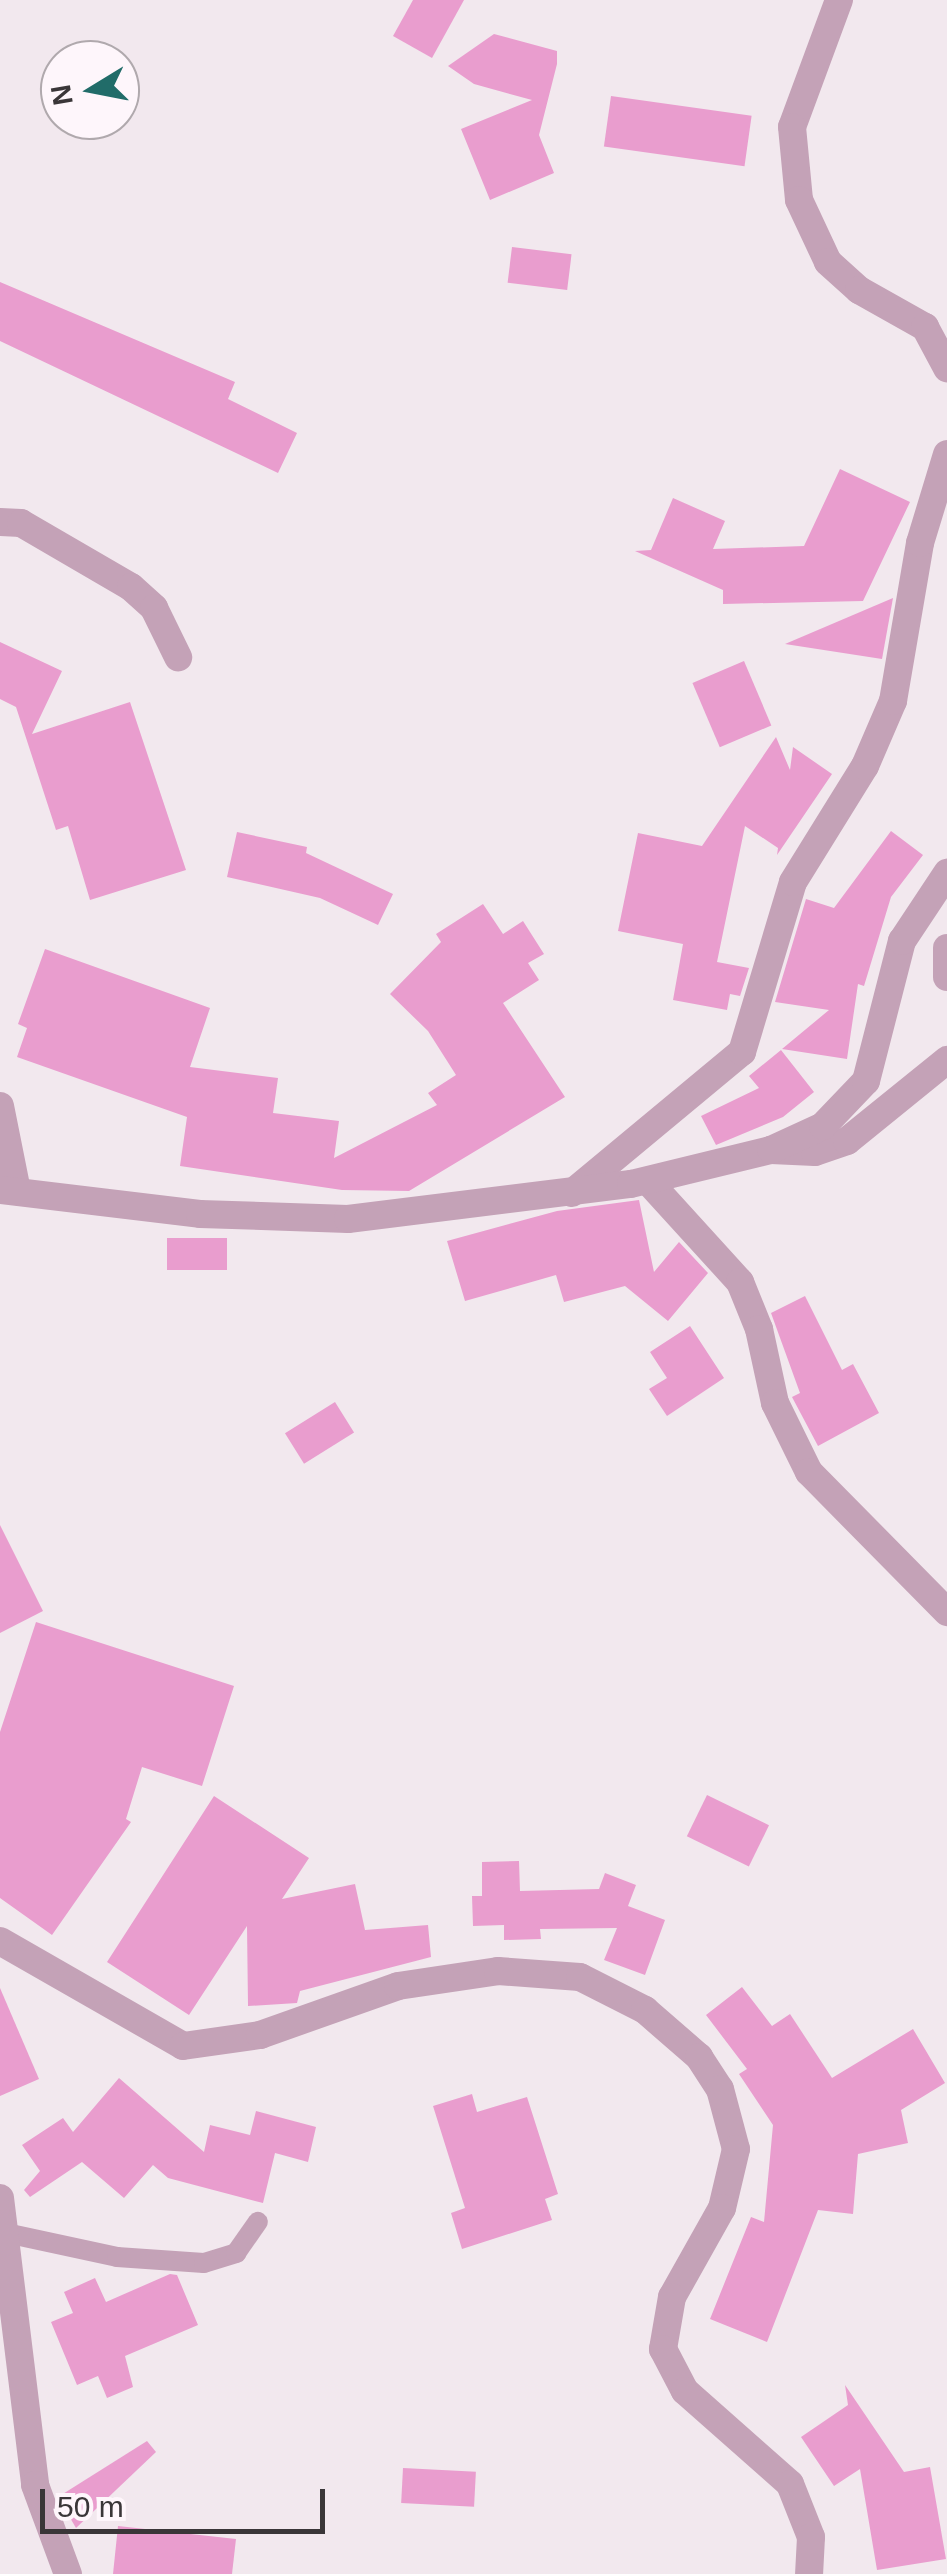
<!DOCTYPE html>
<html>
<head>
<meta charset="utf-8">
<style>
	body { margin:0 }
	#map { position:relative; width:947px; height:2574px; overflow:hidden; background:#f2e8ee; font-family:Helvetica,sans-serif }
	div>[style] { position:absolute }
	.building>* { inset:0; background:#e99dce; transform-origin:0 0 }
	.service>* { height:20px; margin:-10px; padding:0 10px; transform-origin:10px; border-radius:10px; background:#c4a2b7 }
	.minor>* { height:28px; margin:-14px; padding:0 14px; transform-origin:14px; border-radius:14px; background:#c4a2b7 }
	.tertiary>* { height:28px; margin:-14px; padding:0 14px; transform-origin:14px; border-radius:14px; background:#c4a2b7 }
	span { translate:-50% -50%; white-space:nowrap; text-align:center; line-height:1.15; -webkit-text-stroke:8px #fef6fb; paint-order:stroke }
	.north { position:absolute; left:40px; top:40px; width:100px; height:100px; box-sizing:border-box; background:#fef6fb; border:2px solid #b0a9ad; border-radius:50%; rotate:260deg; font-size:28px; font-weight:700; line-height:40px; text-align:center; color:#3a3638 }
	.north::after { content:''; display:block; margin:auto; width:35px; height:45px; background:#216c69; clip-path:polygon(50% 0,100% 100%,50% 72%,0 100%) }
	.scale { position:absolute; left:40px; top:2489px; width:285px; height:45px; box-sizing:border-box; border:5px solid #3a3638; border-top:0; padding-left:12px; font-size:30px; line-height:35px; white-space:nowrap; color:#3a3638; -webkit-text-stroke:8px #fef6fb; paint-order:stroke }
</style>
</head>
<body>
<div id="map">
	<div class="building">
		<i style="clip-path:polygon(413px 0,464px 0,432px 58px,393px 36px)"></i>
		<i style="clip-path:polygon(494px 34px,557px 51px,557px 64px,539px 135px,554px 173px,490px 200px,461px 129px,532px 100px,474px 84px,448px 66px)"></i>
		<i style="left:611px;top:96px;width:142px;height:51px;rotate:8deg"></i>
		<i style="left:512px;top:247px;width:60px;height:36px;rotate:7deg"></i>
		<i style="clip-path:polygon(0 282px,235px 382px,228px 399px,297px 433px,278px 473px,0 341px)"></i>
		<i style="clip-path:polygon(840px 469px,910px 502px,863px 601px,723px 604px,723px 590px,635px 551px,651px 550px,673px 498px,725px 521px,713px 549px,804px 546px)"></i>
		<i style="clip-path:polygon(893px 598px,882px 659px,785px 644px)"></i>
		<i style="clip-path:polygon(0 642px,62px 671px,32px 734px,130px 702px,186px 870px,90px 900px,68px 826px,56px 830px,16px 707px,0 699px)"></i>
		<i style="left:744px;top:661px;width:70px;height:56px;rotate:67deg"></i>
		<i style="clip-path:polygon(776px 737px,790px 770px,793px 747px,832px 774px,777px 855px,778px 848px,745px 826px,717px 962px,749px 968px,740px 996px,730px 994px,727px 1010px,673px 1000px,683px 944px,618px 931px,638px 833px,702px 846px)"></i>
		<i style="clip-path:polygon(891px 831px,923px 855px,891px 897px,864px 986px,858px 984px,847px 1059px,782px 1049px,829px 1010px,775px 1002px,806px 899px,834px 908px)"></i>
		<i style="clip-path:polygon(237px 832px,307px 847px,306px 853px,393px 894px,378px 925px,320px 898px,227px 877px)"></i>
		<i style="clip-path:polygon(483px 904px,503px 934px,523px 921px,544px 954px,528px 963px,539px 980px,503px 1003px,565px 1097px,409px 1191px,342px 1190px,180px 1166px,187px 1117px,17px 1057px,27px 1028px,18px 1024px,45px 949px,210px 1008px,190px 1067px,278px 1078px,273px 1113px,339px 1121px,334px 1158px,437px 1105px,428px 1093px,456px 1075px,428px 1031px,390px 994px,441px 942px,436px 934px)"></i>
		<i style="clip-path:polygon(781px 1050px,814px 1092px,783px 1117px,716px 1145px,701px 1116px,759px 1088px,749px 1076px)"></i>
		<i style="clip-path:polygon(639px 1200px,654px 1272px,679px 1242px,708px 1273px,668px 1321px,625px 1286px,564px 1302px,556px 1275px,465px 1301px,447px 1241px,557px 1211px)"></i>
		<i style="left:167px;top:1238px;width:60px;height:32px"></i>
		<i style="clip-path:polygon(805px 1296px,842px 1370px,853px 1364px,879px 1413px,818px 1446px,792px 1397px,800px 1393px,771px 1313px)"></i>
		<i style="clip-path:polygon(690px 1326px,724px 1378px,667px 1416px,649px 1389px,667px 1378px,650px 1352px)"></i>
		<i style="left:335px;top:1402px;width:36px;height:59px;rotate:58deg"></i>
		<i style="clip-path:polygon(0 1525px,43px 1611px,0 1633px)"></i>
		<i style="clip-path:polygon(36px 1622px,234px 1686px,202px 1786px,142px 1767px,126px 1819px,131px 1822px,52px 1935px,0 1898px,0 1732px)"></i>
		<i style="left:707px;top:1795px;width:69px;height:46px;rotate:26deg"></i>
		<i style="clip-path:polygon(214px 1796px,309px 1858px,282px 1899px,355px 1884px,365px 1930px,428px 1925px,431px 1957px,300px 1991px,297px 2003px,248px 2006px,247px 1926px,189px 2015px,107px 1962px)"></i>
		<i style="clip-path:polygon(519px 1861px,520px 1891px,599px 1889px,605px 1873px,636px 1885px,628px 1906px,665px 1920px,645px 1975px,604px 1960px,617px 1928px,540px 1929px,541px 1939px,504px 1940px,504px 1925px,473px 1926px,472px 1896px,482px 1896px,482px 1862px)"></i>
		<i style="clip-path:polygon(742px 1987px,772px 2026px,790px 2014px,832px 2078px,913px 2029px,945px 2083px,901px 2110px,908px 2143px,858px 2154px,853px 2214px,818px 2210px,767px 2342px,710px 2319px,751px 2217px,764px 2222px,773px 2125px,739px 2074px,747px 2069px,706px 2015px)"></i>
		<i style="clip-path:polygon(0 1988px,39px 2079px,0 2096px)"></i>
		<i style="clip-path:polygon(119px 2078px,204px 2152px,210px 2125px,250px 2135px,256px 2111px,316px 2127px,308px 2162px,275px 2153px,263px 2203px,168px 2178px,153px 2165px,124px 2198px,82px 2162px,30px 2197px,24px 2190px,40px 2171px,22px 2145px,63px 2118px,73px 2132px)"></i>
		<i style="clip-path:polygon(472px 2094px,477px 2112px,527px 2097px,558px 2194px,545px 2199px,552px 2220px,462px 2249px,451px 2213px,465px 2208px,433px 2106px)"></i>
		<i style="clip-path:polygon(170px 2274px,177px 2275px,198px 2325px,125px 2356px,133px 2387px,107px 2398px,98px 2376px,77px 2385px,51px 2322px,73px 2313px,64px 2292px,95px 2278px,106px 2302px)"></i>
		<i style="clip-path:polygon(845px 2385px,904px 2472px,930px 2467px,946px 2559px,877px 2570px,860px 2469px,834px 2486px,801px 2437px,848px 2405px)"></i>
		<i style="clip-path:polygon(147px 2441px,156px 2452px,76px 2528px,58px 2497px)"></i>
		<i style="left:403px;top:2468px;width:73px;height:35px;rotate:3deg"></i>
		<i style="clip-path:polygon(118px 2526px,236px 2539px,232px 2574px,113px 2574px)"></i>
	</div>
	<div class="service">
		<i style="left:6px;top:2233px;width:114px;rotate:12.2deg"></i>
		<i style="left:117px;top:2257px;width:87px;rotate:3.9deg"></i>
		<i style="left:204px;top:2263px;width:34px;rotate:-17deg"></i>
		<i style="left:236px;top:2253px;width:38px;rotate:-55deg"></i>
	</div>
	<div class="minor">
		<i style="left:839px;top:0;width:135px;rotate:110.3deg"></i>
		<i style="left:792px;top:127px;width:73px;rotate:84.5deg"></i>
		<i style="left:799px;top:200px;width:68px;rotate:64.9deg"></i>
		<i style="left:828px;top:262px;width:42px;rotate:42.1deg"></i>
		<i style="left:859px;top:290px;width:76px;rotate:29.3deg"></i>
		<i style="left:925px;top:327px;width:47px;rotate:61.8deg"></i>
		<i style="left:0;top:522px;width:21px;rotate:3deg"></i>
		<i style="left:21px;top:523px;width:127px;rotate:30.2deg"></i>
		<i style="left:131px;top:587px;width:31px;rotate:42deg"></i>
		<i style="left:154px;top:608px;width:55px;rotate:63.9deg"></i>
		<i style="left:947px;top:948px;width:29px;rotate:90deg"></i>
		<i style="left:0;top:1106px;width:87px;rotate:78.7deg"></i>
		<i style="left:771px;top:1150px;width:44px;rotate:2.6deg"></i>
		<i style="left:815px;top:1152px;width:34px;rotate:-19deg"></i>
		<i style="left:847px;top:1141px;width:129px;rotate:-39deg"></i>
		<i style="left:648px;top:1181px;width:137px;rotate:47.7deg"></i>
		<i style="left:740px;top:1282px;width:51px;rotate:68deg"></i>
		<i style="left:759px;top:1329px;width:76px;rotate:77.8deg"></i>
		<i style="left:775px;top:1403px;width:77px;rotate:63.8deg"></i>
		<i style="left:809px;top:1472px;width:197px;rotate:45.4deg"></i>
		<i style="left:572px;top:1193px;width:221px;rotate:-39.7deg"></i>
		<i style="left:742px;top:1052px;width:177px;rotate:-73.3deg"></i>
		<i style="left:793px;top:882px;width:137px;rotate:-58.2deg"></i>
		<i style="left:865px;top:766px;width:71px;rotate:-66.7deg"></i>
		<i style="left:893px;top:701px;width:160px;rotate:-80.3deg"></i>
		<i style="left:920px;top:543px;width:93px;rotate:-73.1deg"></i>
		<i style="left:0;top:2198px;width:289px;rotate:83deg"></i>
		<i style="left:35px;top:2485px;width:95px;rotate:69.7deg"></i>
	</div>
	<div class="tertiary">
		<i style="left:0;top:1190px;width:201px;rotate:6.8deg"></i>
		<i style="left:200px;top:1214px;width:148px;rotate:1.9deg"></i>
		<i style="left:348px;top:1219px;width:285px;rotate:-7.1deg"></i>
		<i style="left:631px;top:1184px;width:144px;rotate:-13.7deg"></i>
		<i style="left:771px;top:1150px;width:57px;rotate:-24.8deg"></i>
		<i style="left:823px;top:1126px;width:62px;rotate:-46.3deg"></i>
		<i style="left:866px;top:1081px;width:145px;rotate:-75.6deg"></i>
		<i style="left:902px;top:941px;width:82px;rotate:-56.5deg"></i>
		<i style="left:0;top:1941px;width:211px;rotate:29.8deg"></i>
		<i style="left:183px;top:2046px;width:78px;rotate:-8.1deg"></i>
		<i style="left:260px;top:2035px;width:146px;rotate:-19.5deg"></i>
		<i style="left:398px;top:1986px;width:101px;rotate:-8.5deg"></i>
		<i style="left:498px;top:1971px;width:82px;rotate:4.2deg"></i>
		<i style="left:580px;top:1977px;width:73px;rotate:26.9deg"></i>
		<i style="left:645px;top:2010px;width:72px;rotate:41deg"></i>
		<i style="left:699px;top:2057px;width:38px;rotate:57deg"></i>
		<i style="left:720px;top:2089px;width:62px;rotate:75.1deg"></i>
		<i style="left:736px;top:2149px;width:61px;rotate:103.3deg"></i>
		<i style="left:722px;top:2208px;width:102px;rotate:119.3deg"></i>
		<i style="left:672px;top:2297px;width:53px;rotate:99.8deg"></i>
		<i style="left:663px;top:2349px;width:47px;rotate:62.4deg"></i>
		<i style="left:685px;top:2391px;width:140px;rotate:41.5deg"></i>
		<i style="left:790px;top:2484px;width:57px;rotate:68.4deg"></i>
		<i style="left:811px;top:2537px;width:37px;rotate:93deg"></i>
	</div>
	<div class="north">N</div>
	<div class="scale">50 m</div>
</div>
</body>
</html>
